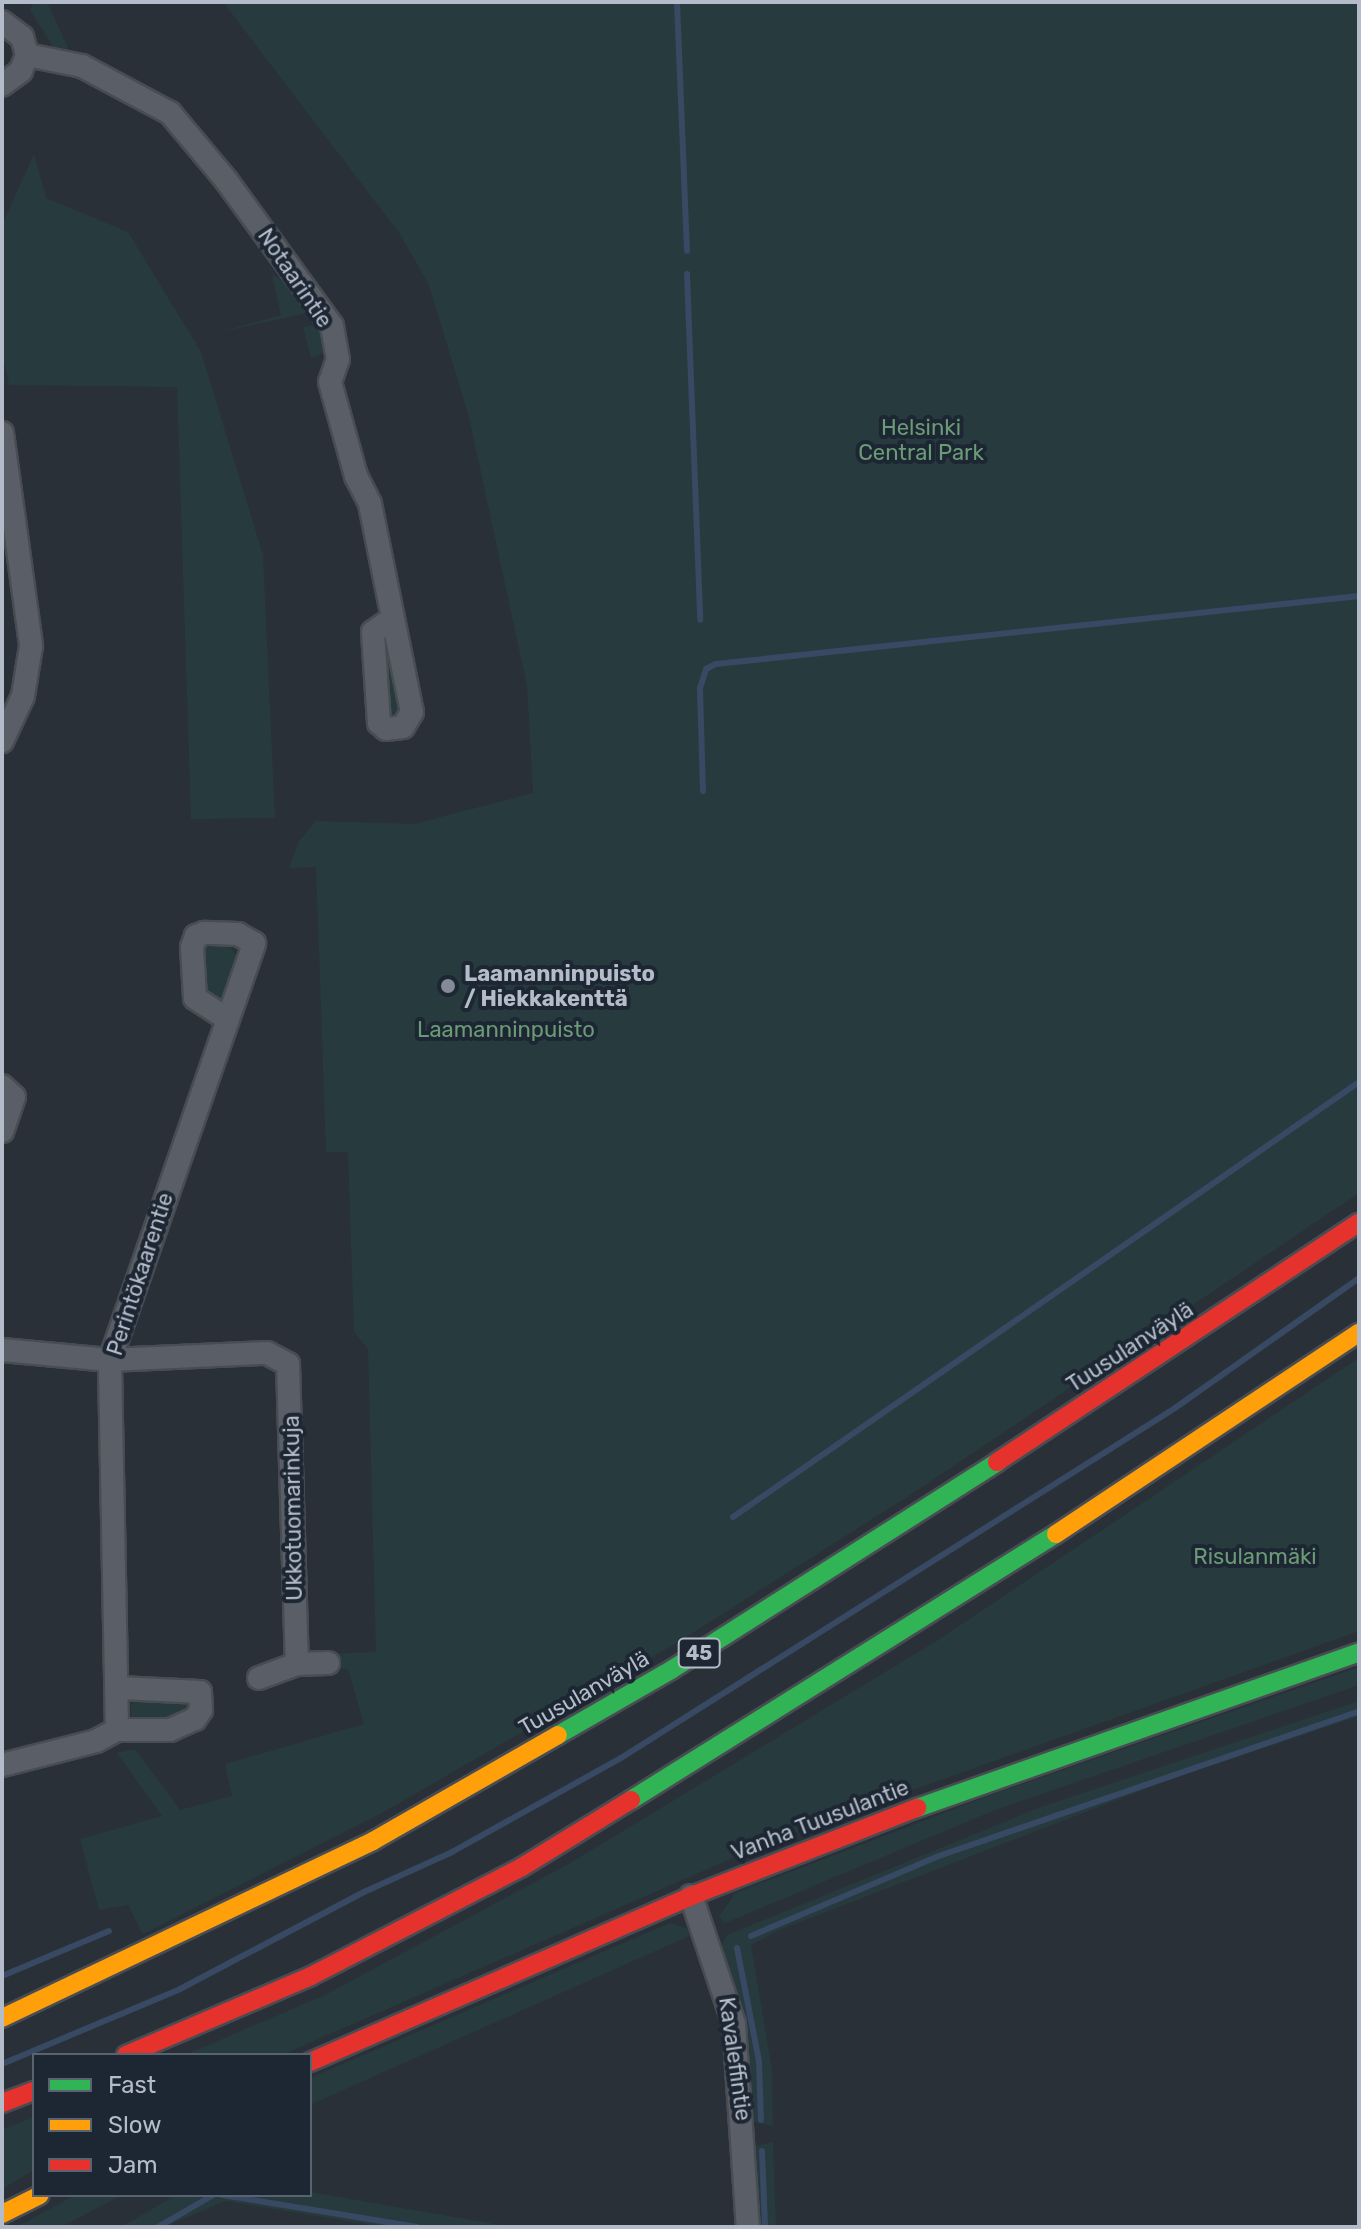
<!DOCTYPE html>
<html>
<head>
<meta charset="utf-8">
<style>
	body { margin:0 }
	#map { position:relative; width:1361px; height:2229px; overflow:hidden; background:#2a3038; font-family:Rubik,sans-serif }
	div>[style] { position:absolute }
	.green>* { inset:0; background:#273a3e }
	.stream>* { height:6px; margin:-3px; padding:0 3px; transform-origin:3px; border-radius:3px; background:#384963 }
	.roads { filter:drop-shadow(2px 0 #484c53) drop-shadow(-2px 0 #484c53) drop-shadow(0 2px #484c53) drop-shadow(0 -2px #484c53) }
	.street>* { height:22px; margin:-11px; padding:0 11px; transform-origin:11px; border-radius:11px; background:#5a5e66 }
	.fast>* { height:18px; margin:-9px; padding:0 9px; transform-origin:9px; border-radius:9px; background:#30b455 }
	.slow>* { height:18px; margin:-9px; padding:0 9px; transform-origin:9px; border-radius:9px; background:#ff9f0a }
	.jam>* { height:18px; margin:-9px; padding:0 9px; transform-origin:9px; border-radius:9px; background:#e5322d }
	.dots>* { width:22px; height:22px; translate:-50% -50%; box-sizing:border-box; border:4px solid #1d2633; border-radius:50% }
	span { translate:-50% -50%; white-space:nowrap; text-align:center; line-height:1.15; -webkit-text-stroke:8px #1d2633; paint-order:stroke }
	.shield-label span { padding:2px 6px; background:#1d2633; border:2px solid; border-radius:6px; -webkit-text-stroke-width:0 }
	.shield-label { font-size:20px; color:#b4bcc9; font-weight:700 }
	.street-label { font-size:22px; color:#b4bcc9 }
	.park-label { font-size:22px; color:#6b9a76 }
	.poi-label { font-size:22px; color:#b4bcc9; font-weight:700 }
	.left { translate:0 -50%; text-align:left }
	.frame { position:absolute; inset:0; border:4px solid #b4bcc9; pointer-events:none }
	.legend { position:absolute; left:32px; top:2053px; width:280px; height:144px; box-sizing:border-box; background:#1d2633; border:2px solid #59626f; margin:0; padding:10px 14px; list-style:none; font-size:24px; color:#b4bcc9 }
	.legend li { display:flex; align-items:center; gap:16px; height:40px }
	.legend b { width:40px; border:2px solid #59626f }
</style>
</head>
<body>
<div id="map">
	<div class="green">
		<i style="clip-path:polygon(34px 2px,47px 2px,69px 50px,54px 48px,30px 10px)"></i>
		<i style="clip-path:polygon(223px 2px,1359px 2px,1359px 1193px,921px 1488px,683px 1639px,382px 1813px,143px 1934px,128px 1905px,99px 1910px,80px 1839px,162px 1816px,117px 1753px,135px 1749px,180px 1810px,232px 1796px,225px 1764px,364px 1724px,348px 1669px,330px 1668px,330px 1654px,376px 1652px,368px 1349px,354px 1332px,348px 1152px,326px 1152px,316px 867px,289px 868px,299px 841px,316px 821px,414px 824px,533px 793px,527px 686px,469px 417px,429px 285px,400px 234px)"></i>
		<i style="clip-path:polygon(34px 154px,46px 198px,128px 232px,201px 352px,263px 555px,275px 818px,191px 819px,177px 387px,9px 385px,2px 353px,2px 225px)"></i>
		<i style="clip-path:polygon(272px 275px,288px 283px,312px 312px,216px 333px,281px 315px)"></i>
		<i style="clip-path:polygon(322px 323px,327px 351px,311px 358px,303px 327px)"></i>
		<i style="clip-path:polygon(387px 636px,403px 713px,401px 718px,389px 718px)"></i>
		<i style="clip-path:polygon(208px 942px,228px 943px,238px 958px,226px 998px,216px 1002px,204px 998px,203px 945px)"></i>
		<i style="clip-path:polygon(1359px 1358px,1359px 1631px,778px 1838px,282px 2055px,185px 2055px,325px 1995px,572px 1862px,938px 1640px)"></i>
		<i style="clip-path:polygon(1359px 1667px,1359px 1685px,995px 1810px,725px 1923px,719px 1917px,735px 1893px,988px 1796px)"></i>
		<i style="clip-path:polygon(191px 1694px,197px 1705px,171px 1723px,132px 1720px,130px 1707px,137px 1698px)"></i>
		<i style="clip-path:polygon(1359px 1701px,1359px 1716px,1169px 1780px,779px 1930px,751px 1945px,772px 2070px,773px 2126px,754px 2122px,745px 2027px,721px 1947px,727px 1935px,1041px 1807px)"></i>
		<i style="clip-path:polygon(670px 1923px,688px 1929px,689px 1936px,310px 2105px,310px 2078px)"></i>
		<i style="clip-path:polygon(34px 2117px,34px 2170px,2px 2189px,2px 2130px)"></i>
		<i style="clip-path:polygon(773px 2142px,776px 2227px,755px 2227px,756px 2146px)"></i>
		<i style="clip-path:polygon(310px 2192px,511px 2227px,384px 2227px,225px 2201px,164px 2227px,121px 2227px,176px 2195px)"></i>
		<i style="clip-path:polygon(75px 2195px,122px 2195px,61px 2227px,17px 2227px)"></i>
	</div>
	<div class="stream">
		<i style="left:677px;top:2px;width:249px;rotate:87.7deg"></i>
		<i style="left:687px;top:274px;width:346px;rotate:87.8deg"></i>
		<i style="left:703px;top:791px;width:103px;rotate:-91.7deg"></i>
		<i style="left:700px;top:688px;width:20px;rotate:-72deg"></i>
		<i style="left:706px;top:669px;width:11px;rotate:-27deg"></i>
		<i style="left:716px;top:664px;width:647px;rotate:-6.04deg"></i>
		<i style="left:733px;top:1517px;width:762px;rotate:-34.79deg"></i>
		<i style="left:751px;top:1936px;width:201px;rotate:-23.1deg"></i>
		<i style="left:936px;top:1857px;width:447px;rotate:-19deg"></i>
		<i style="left:737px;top:1948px;width:115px;rotate:79deg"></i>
		<i style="left:759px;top:2061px;width:59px;rotate:88.1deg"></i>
		<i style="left:2px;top:1976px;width:116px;rotate:-22.8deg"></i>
		<i style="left:2px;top:2064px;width:193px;rotate:-22.8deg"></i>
		<i style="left:180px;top:1989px;width:208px;rotate:-27.8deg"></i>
		<i style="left:364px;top:1892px;width:97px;rotate:-24.4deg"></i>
		<i style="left:452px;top:1852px;width:193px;rotate:-29.1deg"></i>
		<i style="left:621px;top:1758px;width:655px;rotate:-32.28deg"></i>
		<i style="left:1175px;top:1408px;width:225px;rotate:-35.2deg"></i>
		<i style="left:762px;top:2151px;width:76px;rotate:87.7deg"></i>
		<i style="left:222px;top:2195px;width:198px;rotate:9.3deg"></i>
		<i style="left:158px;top:2227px;width:64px;rotate:-30.2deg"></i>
	</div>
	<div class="roads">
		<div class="street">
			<i style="left:2px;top:22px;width:25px;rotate:37deg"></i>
			<i style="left:22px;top:37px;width:19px;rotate:74deg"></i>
			<i style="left:27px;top:55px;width:17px;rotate:111deg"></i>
			<i style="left:21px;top:71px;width:24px;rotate:144deg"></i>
			<i style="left:27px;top:55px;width:56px;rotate:11.3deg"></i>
			<i style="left:82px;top:66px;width:100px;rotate:28.1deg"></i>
			<i style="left:170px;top:113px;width:87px;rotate:50.1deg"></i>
			<i style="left:226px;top:180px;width:180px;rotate:54deg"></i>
			<i style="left:332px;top:326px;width:34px;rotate:80deg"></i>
			<i style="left:338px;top:359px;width:24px;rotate:109deg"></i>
			<i style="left:330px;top:382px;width:98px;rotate:74.5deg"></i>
			<i style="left:356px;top:476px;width:31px;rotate:63deg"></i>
			<i style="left:370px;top:504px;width:212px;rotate:78.6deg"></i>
			<i style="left:412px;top:712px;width:17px;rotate:121deg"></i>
			<i style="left:403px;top:727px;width:17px;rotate:173deg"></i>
			<i style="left:386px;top:729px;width:9px;rotate:-139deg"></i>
			<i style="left:379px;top:723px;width:91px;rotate:-93.8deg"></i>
			<i style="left:373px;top:632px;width:24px;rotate:-35deg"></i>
			<i style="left:2px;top:433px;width:215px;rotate:82.2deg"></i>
			<i style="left:31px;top:646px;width:51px;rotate:99.1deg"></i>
			<i style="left:23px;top:696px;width:50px;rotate:115deg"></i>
			<i style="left:2px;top:1086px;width:16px;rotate:43deg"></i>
			<i style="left:14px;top:1097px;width:36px;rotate:109deg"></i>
			<i style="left:2px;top:1350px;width:108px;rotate:5.3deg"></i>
			<i style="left:110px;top:1360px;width:157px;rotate:-2.6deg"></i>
			<i style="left:267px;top:1353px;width:24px;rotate:28deg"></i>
			<i style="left:288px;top:1364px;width:300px;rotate:88.3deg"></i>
			<i style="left:259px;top:1678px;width:40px;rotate:-20.2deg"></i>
			<i style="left:297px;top:1664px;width:31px;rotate:-2deg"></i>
			<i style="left:117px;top:1730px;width:370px;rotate:-91.1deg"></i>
			<i style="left:110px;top:1360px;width:441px;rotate:-70.9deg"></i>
			<i style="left:254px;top:943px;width:18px;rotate:-151deg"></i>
			<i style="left:238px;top:934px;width:34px;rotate:-178deg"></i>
			<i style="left:204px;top:933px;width:9px;rotate:159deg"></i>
			<i style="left:196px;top:936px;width:12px;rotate:110deg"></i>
			<i style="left:192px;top:947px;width:51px;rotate:86.6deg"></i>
			<i style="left:195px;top:998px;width:38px;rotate:33deg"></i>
			<i style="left:2px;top:1765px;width:97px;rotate:-14.3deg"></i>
			<i style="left:96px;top:1741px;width:24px;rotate:-28deg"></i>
			<i style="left:117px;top:1730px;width:53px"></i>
			<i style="left:170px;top:1730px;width:27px;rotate:-24deg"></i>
			<i style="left:195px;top:1719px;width:11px;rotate:-56deg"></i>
			<i style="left:201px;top:1710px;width:18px;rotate:-93deg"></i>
			<i style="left:200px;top:1692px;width:80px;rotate:-177.1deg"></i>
			<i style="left:691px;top:1896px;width:135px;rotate:71.4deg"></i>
			<i style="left:734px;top:2024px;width:203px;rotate:86.1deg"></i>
		</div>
		<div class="fast">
			<i style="left:558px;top:1735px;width:130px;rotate:-29.9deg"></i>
			<i style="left:671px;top:1670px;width:387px;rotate:-32.5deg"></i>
			<i style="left:631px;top:1800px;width:501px;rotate:-32.04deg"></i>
			<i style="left:917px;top:1808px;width:469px;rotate:-19.4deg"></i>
		</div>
		<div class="slow">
			<i style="left:1056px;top:1534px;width:364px;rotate:-33.6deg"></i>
			<i style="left:2px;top:2018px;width:411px;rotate:-25.5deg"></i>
			<i style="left:373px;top:1841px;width:213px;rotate:-29.8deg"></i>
			<i style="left:2px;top:2214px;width:42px;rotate:-26.6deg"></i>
		</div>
		<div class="jam">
			<i style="left:997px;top:1462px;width:434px;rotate:-33.5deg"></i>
			<i style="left:126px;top:2055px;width:201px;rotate:-23.1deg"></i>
			<i style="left:311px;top:1976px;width:237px;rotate:-27.3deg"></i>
			<i style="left:522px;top:1867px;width:128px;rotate:-31.6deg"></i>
			<i style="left:310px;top:2062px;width:416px;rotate:-23.5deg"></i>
			<i style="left:691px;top:1896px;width:243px;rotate:-21.3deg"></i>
			<i style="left:2px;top:2103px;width:34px;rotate:-21deg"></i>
		</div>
	</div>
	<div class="dots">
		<i style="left:448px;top:986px;background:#848b96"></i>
	</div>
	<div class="shield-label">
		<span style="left:699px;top:1653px">45</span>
	</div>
	<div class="street-label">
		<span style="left:295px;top:278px;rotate:56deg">Notaarintie</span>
		<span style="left:140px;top:1274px;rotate:-72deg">Perintökaarentie</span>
		<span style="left:1130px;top:1347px;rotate:-33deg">Tuusulanväylä</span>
		<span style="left:293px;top:1508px;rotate:-91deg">Ukkotuomarinkuja</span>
		<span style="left:584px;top:1693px;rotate:-30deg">Tuusulanväylä</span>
		<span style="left:820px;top:1820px;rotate:-21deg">Vanha Tuusulantie</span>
		<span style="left:735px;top:2059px;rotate:82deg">Kavaleffintie</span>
	</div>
	<div class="park-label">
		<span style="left:921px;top:440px">Helsinki<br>Central Park</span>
		<span style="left:506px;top:1030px">Laamanninpuisto</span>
		<span style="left:1255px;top:1557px">Risulanmäki</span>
	</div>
	<div class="poi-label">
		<span class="left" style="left:464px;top:986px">Laamanninpuisto<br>/ Hiekkakenttä</span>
	</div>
	<div class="frame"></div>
	<ul class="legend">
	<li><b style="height:10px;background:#30b455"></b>Fast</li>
	<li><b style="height:10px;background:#ff9f0a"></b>Slow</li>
	<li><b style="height:10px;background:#e5322d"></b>Jam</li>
	</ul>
</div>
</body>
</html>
